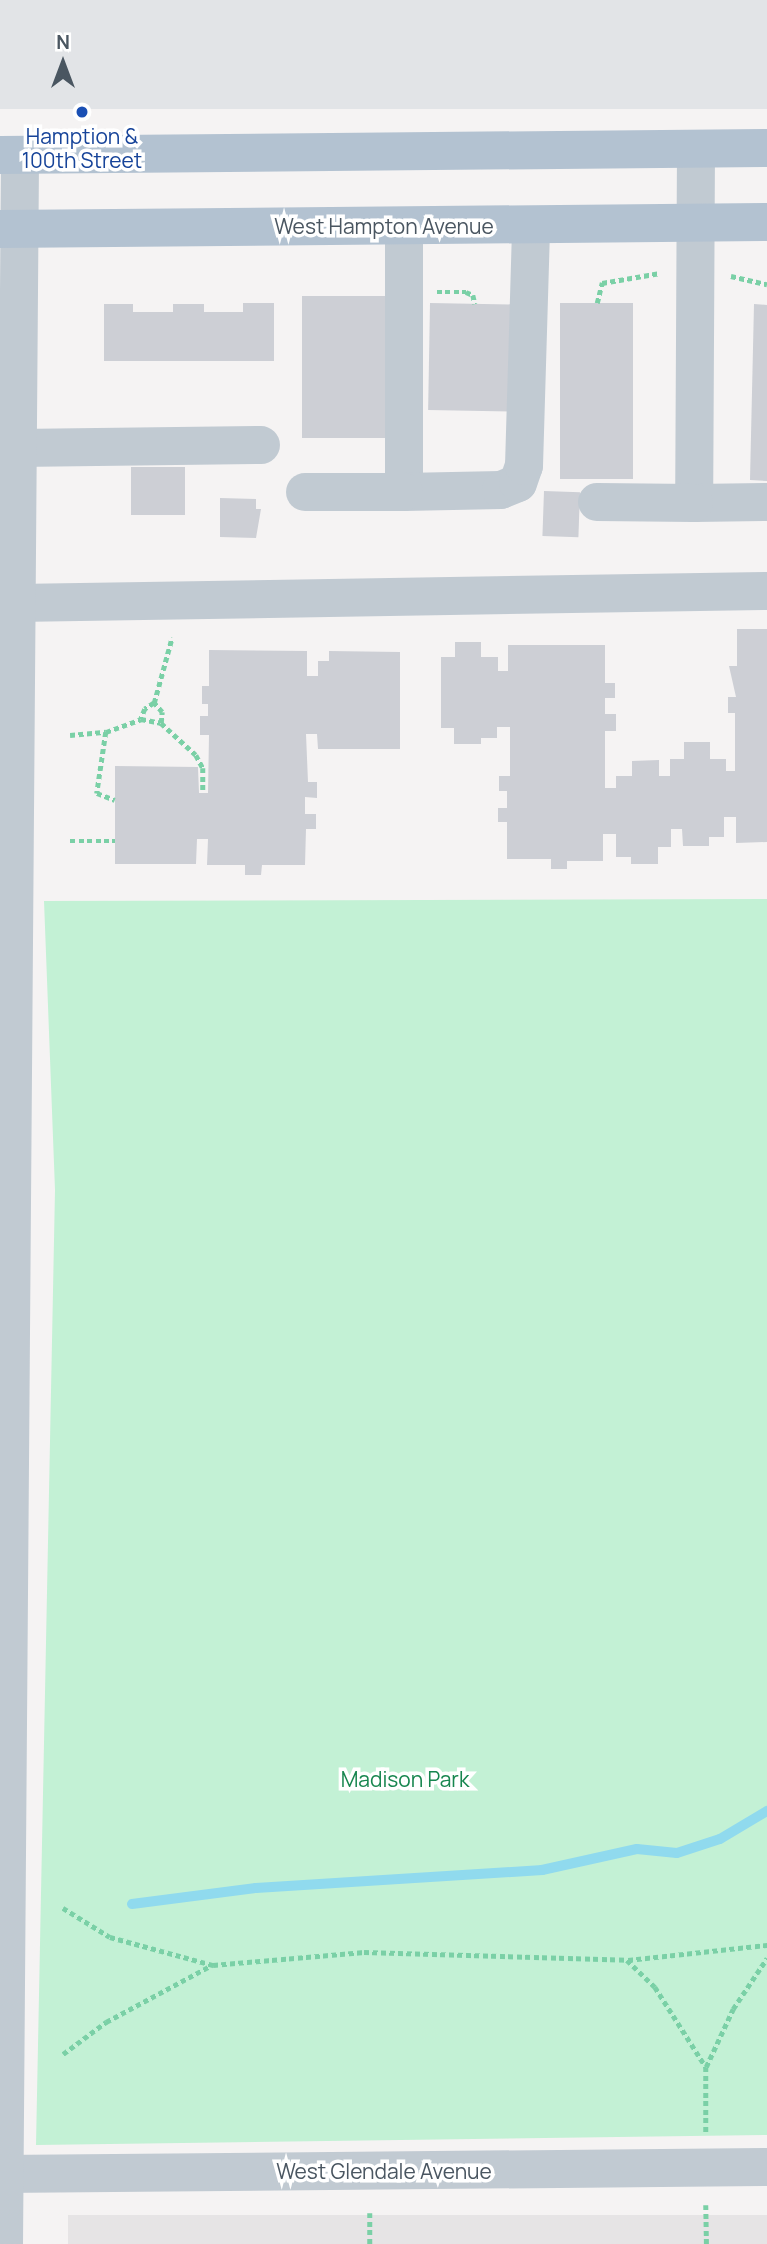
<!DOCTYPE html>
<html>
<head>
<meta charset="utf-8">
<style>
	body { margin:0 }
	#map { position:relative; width:767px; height:2244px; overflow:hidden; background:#f5f3f3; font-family:Manrope,sans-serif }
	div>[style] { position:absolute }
	.education>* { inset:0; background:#e6e4e5; transform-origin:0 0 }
	.airport>* { inset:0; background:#e2e4e7; transform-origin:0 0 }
	.green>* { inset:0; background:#c3f1d5 }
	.stream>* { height:10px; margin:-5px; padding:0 5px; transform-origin:5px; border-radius:5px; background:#90daee }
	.building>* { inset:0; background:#cdcfd5; transform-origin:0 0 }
	.path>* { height:4.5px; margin-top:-2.25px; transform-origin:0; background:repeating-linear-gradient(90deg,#7ad0a6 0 5px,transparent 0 8.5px) }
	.minor>* { height:38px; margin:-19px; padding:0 19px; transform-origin:19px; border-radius:19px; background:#c1cad2 }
	.major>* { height:38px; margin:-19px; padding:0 19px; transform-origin:19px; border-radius:19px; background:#b3c2d1 }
	.dots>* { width:19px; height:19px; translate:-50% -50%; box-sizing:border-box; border:4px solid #fff; border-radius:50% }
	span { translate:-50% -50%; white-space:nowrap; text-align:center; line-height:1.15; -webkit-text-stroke:7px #fff; paint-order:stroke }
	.transit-label { font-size:21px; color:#164399 }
	.street-label { font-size:21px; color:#4a5661 }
	.park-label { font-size:21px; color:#17864f }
	.north { position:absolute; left:28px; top:28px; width:70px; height:70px; -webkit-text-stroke:5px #fff; paint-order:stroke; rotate:0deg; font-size:19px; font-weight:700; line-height:28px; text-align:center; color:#4a5661 }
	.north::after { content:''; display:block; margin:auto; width:24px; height:32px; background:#4a5661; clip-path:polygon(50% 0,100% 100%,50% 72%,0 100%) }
</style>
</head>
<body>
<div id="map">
	<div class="education">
		<i style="left:767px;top:2215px;width:29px;height:699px;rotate:90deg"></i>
	</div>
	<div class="airport">
		<i style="left:0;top:0;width:767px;height:109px"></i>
	</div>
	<div class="green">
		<i style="clip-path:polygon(767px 899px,767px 2135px,36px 2145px,55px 1190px,44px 901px)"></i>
	</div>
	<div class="stream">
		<i style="left:132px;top:1904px;width:125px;rotate:-7.4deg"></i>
		<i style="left:256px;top:1888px;width:287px;rotate:-3.6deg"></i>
		<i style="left:542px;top:1870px;width:97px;rotate:-12.5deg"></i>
		<i style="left:637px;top:1849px;width:40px;rotate:5.7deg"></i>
		<i style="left:677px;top:1853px;width:45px;rotate:-18deg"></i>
		<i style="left:720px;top:1839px;width:55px;rotate:-30.8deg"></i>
	</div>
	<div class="building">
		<i style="left:390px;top:296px;width:142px;height:88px;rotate:90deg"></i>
		<i style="clip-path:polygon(243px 303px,274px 303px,274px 361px,104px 361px,104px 304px,133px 304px,133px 312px,173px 312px,173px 304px,204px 304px,204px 312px,243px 312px)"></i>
		<i style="left:430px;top:303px;width:88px;height:107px;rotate:1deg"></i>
		<i style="left:560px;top:303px;width:73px;height:176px"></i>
		<i style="clip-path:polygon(754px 304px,767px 305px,767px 481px,750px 480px)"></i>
		<i style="left:131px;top:467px;width:54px;height:48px"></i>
		<i style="left:544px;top:491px;width:36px;height:45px;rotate:2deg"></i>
		<i style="clip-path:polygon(220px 498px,256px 499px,256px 509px,261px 509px,256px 538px,220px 537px)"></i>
		<i style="clip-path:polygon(737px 629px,767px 629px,767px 842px,736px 843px,736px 817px,724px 817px,724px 837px,709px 837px,709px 846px,683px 846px,682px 829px,671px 829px,671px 847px,658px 847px,658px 864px,631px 864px,631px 857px,616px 857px,616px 834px,603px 834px,603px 861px,567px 861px,567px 869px,551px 869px,551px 859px,507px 859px,507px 822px,498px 822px,498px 808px,507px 808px,507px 791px,499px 791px,499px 776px,510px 776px,510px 727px,497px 727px,497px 738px,481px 738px,481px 744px,454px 744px,454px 728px,441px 728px,441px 657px,455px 657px,455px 642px,481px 642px,481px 657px,498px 657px,498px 671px,508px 671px,508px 645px,605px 645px,605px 683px,615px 683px,615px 698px,605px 698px,605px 714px,616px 714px,616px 731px,605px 731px,605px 788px,616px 788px,616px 776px,632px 776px,632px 761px,659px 760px,659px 776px,670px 776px,670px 759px,684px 759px,684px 742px,710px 742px,710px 759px,726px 759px,726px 771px,735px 771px,735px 713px,728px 713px,728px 697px,736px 697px,729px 666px,737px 666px)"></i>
		<i style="clip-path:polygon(209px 650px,307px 651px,307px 676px,318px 676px,318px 661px,329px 661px,329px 651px,400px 652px,400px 749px,318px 749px,317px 734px,306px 734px,308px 782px,317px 782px,317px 798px,305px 797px,305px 814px,316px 814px,316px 829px,306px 829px,305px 865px,262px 865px,261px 875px,245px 875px,245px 865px,207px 865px,208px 839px,197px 839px,196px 864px,115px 864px,115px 766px,198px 767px,199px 793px,208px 793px,209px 735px,200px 735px,200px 716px,208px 716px,208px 704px,202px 704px,202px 686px,209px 686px)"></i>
	</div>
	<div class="path">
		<i style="left:731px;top:276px;width:37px;rotate:13deg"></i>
		<i style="left:437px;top:292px;width:29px"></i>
		<i style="left:466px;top:292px;width:8px;rotate:23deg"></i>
		<i style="left:473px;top:295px;width:9px;rotate:77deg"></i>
		<i style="left:597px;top:303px;width:21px;rotate:-76deg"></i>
		<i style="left:602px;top:283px;width:59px;rotate:-9.8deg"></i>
		<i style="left:154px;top:703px;width:68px;rotate:-74.7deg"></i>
		<i style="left:161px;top:723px;width:11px;rotate:-85deg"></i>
		<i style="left:162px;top:712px;width:12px;rotate:-132deg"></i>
		<i style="left:154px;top:703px;width:11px;rotate:146deg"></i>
		<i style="left:145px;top:709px;width:11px;rotate:112deg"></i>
		<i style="left:141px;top:719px;width:20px;rotate:11deg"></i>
		<i style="left:161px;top:723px;width:47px;rotate:42.4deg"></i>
		<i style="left:196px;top:755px;width:15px;rotate:62deg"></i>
		<i style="left:203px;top:768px;width:25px;rotate:90deg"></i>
		<i style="left:106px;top:732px;width:62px;rotate:98.4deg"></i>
		<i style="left:97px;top:793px;width:19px;rotate:21deg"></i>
		<i style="left:70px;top:735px;width:36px;rotate:-5deg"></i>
		<i style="left:106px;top:732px;width:37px;rotate:-20deg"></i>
		<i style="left:70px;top:841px;width:45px"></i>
		<i style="left:63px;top:1908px;width:55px;rotate:31.7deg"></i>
		<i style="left:110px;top:1937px;width:107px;rotate:15.2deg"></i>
		<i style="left:213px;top:1965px;width:152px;rotate:-4.9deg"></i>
		<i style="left:364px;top:1952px;width:263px;rotate:1.7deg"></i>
		<i style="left:627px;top:1960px;width:39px;rotate:44deg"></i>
		<i style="left:655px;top:1987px;width:95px;rotate:57.5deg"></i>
		<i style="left:706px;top:2067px;width:65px;rotate:90deg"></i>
		<i style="left:628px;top:1960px;width:140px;rotate:-6.2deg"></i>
		<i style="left:63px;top:2054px;width:54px;rotate:-36.7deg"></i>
		<i style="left:106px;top:2022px;width:120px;rotate:-28.3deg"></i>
		<i style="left:706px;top:2067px;width:64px;rotate:-65deg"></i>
		<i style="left:733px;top:2009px;width:61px;rotate:-56.3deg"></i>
		<i style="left:706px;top:2205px;width:39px;rotate:89deg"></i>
		<i style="left:370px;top:2213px;width:31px;rotate:90deg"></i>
	</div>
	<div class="minor">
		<i style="left:696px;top:149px;width:354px;rotate:90.3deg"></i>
		<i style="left:694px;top:503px;width:73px;rotate:-0.8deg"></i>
		<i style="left:404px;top:226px;width:266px;rotate:90deg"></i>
		<i style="left:404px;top:492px;width:97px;rotate:-1.2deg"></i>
		<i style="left:501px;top:490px;width:18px;rotate:-22deg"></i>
		<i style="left:518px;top:483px;width:18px;rotate:-71deg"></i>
		<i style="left:524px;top:466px;width:241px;rotate:-88.3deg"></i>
		<i style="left:17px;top:448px;width:244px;rotate:-0.7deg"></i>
		<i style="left:305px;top:492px;width:99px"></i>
		<i style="left:597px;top:502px;width:97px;rotate:0.6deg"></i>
		<i style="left:16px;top:603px;width:751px;rotate:-0.92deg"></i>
		<i style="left:0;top:2174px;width:767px;rotate:-0.52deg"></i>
		<i style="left:4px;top:2244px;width:2089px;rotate:-89.56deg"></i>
	</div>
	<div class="major">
		<i style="left:0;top:155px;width:767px;rotate:-0.52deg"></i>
		<i style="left:0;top:229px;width:767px;rotate:-0.52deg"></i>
	</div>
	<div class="dots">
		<i style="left:82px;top:112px;background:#1a4fb4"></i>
	</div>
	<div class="transit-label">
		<span style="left:82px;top:148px">Hamption &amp;<br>100th Street</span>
	</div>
	<div class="street-label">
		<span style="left:384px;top:226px">West Hampton Avenue</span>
		<span style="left:384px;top:2171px">West Glendale Avenue</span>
	</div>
	<div class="park-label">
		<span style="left:405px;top:1779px">Madison Park</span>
	</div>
	<div class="north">N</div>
</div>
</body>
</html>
